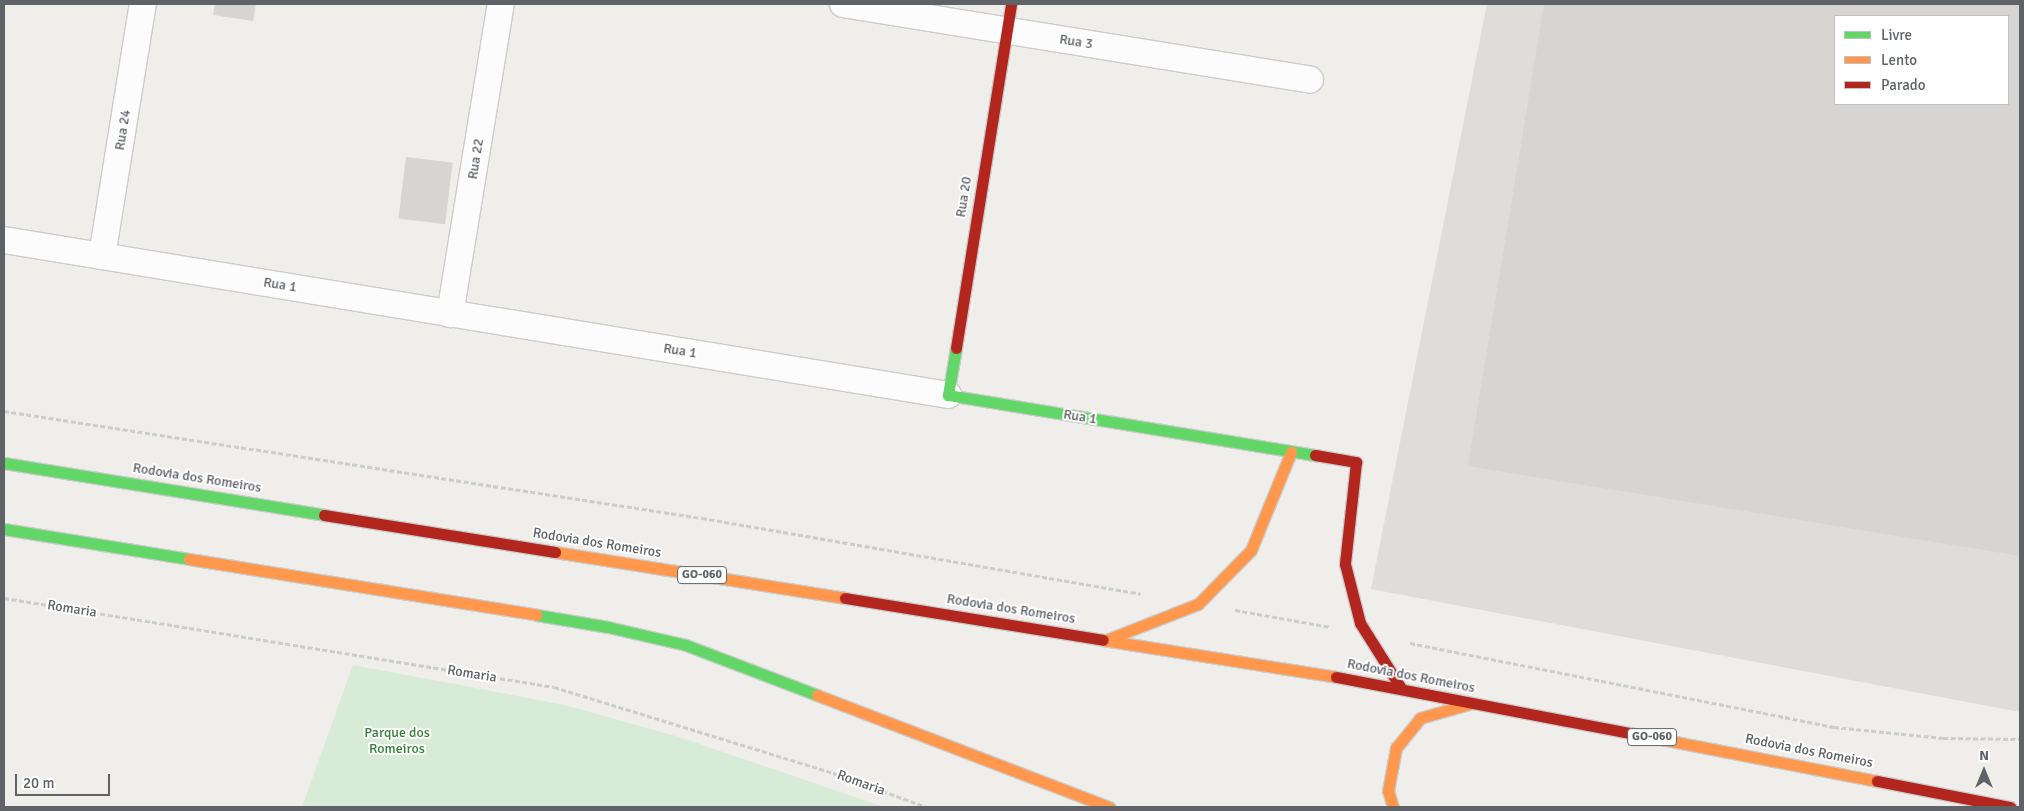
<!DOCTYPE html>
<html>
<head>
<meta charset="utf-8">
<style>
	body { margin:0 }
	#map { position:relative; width:2024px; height:811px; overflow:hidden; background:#efeeea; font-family:Signika,sans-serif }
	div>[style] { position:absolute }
	.industrial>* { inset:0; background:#dfddda }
	.green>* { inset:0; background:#d8ebd6 }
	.building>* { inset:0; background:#d6d5d3; transform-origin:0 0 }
	.path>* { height:3px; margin-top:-1.5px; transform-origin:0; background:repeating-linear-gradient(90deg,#cacfcc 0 5px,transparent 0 7.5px) }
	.roads { filter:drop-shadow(1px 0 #cbcccc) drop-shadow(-1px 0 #cbcccc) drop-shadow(0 1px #cbcccc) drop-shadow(0 -1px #cbcccc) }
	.street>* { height:26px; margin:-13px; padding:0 13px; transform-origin:13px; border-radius:13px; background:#fdfcfc }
	.fast>* { height:11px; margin:-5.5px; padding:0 5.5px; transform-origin:5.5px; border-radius:5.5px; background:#63d668 }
	.slow>* { height:11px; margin:-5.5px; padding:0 5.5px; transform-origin:5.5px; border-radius:5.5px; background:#ff974d }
	.jam>* { height:11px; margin:-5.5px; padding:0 5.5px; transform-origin:5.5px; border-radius:5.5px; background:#b3261e }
	span { translate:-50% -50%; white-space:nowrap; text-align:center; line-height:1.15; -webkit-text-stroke:4px #fff; paint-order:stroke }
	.shield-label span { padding:1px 4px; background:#fff; border:1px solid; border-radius:4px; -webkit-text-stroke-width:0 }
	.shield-label { font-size:12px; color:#5f6368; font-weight:700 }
	.street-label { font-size:14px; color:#5f6368 }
	.park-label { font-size:14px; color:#348238 }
	.frame { position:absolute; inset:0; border:5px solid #5f6368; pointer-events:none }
	.legend { position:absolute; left:1834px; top:15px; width:175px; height:90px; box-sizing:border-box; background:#fff; border:1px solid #bfc1c3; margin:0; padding:6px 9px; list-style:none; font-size:15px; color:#5f6368 }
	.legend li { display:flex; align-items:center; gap:10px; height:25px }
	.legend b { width:25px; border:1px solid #bfc1c3 }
	.north { position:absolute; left:1959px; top:746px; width:50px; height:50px; -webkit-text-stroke:4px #fff; paint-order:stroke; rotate:0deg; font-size:14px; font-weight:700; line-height:20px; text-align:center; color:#5f6368 }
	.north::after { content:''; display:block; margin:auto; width:18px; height:22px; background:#5f6368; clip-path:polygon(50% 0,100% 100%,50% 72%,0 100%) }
	.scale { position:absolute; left:15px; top:774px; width:95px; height:22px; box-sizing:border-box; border:2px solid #5f6368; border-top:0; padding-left:6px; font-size:15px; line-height:18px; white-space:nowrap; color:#5f6368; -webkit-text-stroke:4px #fff; paint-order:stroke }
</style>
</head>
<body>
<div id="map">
	<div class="industrial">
		<i style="clip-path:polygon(evenodd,1487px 4px,2020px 4px,2020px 712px,1371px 589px,1487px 4px,1835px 16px,2008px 16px,2008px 104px,1835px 104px,1835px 16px)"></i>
	</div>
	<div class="green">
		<i style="clip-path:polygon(353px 665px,565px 705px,679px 737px,884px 807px,302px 807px)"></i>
	</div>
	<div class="building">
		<i style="clip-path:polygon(215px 4px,256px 4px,253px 21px,213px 15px)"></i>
		<i style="clip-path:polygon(evenodd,1544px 4px,2020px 4px,2020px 556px,1468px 466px,1544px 4px,1835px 16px,2008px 16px,2008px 104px,1835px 104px,1835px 16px)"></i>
		<i style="left:406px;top:157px;width:47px;height:62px;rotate:7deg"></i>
	</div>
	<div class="path">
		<i style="left:4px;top:411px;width:706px;rotate:8.72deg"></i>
		<i style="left:702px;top:518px;width:445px;rotate:9.8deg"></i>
		<i style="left:4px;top:598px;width:557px;rotate:9.19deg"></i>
		<i style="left:554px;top:687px;width:292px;rotate:17.1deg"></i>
		<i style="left:833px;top:773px;width:100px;rotate:19.9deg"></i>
		<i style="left:1235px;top:610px;width:97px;rotate:10.1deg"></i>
		<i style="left:1410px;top:643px;width:432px;rotate:11.2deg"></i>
		<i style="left:1834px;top:727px;width:110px;rotate:5.8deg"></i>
		<i style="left:1943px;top:738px;width:77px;rotate:0.7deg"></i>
	</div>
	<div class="roads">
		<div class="street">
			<i style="left:843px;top:4px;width:473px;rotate:9.2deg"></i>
			<i style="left:4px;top:240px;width:957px;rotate:9.32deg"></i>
			<i style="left:102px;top:256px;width:255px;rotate:-80.8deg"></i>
			<i style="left:450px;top:314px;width:314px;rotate:-80.7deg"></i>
		</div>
		<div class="fast">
			<i style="left:956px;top:348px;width:48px;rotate:99.7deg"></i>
			<i style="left:948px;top:395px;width:372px;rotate:9.3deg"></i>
			<i style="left:4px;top:463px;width:324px;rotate:9.2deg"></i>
			<i style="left:4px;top:529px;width:187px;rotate:9.2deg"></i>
			<i style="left:537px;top:615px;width:72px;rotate:9.6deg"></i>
			<i style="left:608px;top:627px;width:80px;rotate:13deg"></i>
			<i style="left:686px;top:645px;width:140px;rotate:20.9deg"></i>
		</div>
		<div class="slow">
			<i style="left:555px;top:552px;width:294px;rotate:9deg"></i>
			<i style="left:189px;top:559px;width:352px;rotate:9.1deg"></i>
			<i style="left:1103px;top:640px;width:236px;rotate:9deg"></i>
			<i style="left:1106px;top:640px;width:99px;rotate:-21.4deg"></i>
			<i style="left:1198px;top:604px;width:76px;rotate:-45.5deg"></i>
			<i style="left:1251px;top:550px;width:106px;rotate:-67.8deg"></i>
			<i style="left:817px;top:695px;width:313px;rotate:21deg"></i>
			<i style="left:1660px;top:739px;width:221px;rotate:11deg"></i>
			<i style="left:1393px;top:807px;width:17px;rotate:-107deg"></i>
			<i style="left:1388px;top:791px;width:44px;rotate:-79.5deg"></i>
			<i style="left:1396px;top:748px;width:38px;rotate:-51deg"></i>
			<i style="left:1420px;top:718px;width:51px;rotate:-15.9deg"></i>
		</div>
		<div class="jam">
			<i style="left:956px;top:348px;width:348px;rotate:-80.9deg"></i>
			<i style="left:1315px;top:455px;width:42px;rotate:9.7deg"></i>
			<i style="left:1356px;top:462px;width:103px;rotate:96.2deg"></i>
			<i style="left:1345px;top:564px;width:61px;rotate:75.7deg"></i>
			<i style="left:1360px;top:623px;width:77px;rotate:57.8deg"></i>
			<i style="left:324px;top:515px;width:234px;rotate:9.1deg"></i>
			<i style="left:845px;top:598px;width:261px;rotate:9.2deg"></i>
			<i style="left:1336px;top:677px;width:330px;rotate:10.8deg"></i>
			<i style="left:1877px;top:781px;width:136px;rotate:11.1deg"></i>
		</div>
	</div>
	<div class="shield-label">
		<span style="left:702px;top:575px">GO-060</span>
		<span style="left:1652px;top:737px">GO-060</span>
	</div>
	<div class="street-label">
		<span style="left:1076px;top:42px;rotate:9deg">Rua 3</span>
		<span style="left:123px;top:130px;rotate:-81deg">Rua 24</span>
		<span style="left:476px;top:159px;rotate:-81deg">Rua 22</span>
		<span style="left:964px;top:197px;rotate:-81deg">Rua 20</span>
		<span style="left:280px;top:285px;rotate:9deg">Rua 1</span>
		<span style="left:680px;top:351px;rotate:9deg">Rua 1</span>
		<span style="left:1080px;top:417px;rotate:9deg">Rua 1</span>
		<span style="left:197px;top:478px;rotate:9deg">Rodovia dos Romeiros</span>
		<span style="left:597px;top:543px;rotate:9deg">Rodovia dos Romeiros</span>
		<span style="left:72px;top:609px;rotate:9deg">Romaria</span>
		<span style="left:1011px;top:609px;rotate:9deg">Rodovia dos Romeiros</span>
		<span style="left:472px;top:674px;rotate:9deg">Romaria</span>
		<span style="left:1411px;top:676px;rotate:11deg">Rodovia dos Romeiros</span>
		<span style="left:1809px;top:751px;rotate:11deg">Rodovia dos Romeiros</span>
		<span style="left:861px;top:783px;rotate:20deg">Romaria</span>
	</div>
	<div class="park-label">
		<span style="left:397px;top:741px">Parque dos<br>Romeiros</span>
	</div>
	<div class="frame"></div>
	<ul class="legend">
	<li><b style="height:6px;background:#63d668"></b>Livre</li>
	<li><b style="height:6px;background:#ff974d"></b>Lento</li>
	<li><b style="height:6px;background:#b3261e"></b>Parado</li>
	</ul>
	<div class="north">N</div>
	<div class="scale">20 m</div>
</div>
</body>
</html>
